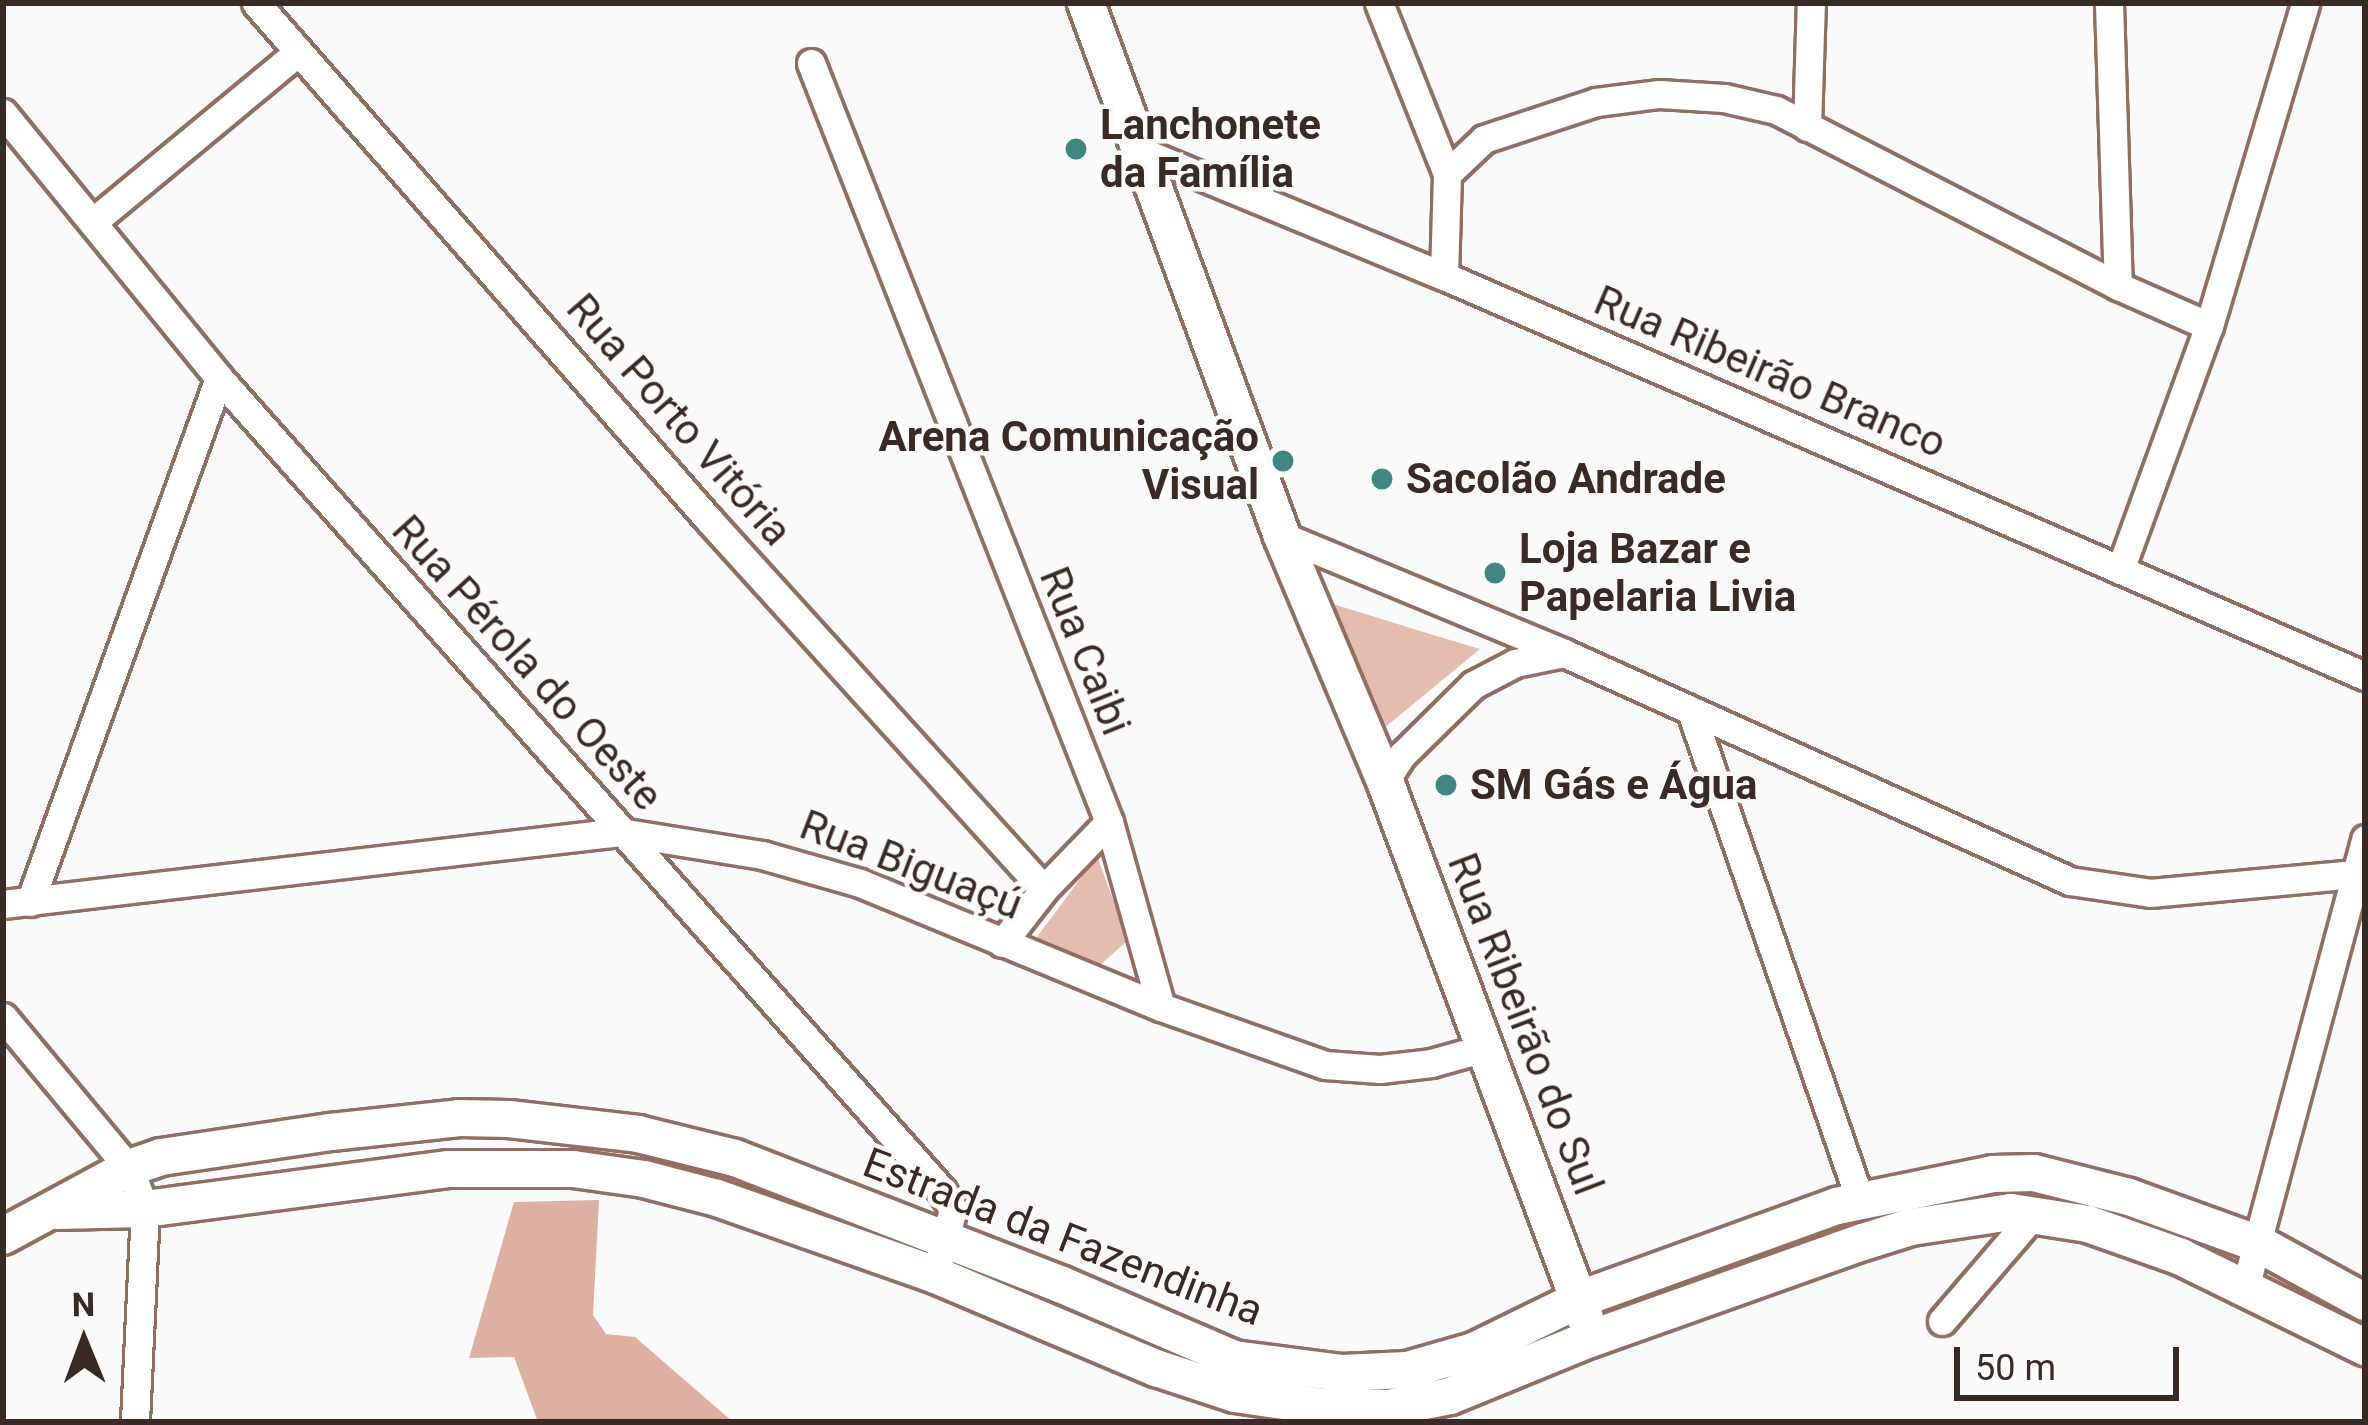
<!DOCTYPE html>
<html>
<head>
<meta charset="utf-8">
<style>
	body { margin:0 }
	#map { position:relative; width:2368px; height:1425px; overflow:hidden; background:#fafafa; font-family:Roboto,sans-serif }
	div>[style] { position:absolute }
	.green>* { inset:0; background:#e4bdaf }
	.forest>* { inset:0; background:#ddb0a1 }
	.roads { filter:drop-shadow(3px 0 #926e62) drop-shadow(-3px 0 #926e62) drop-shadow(0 3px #926e62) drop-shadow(0 -3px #926e62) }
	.minor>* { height:27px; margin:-13.5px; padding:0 13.5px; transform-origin:13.5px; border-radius:13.5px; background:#fff }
	.secondary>* { height:36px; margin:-18px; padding:0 18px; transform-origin:18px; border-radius:18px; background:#fff }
	.dots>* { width:33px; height:33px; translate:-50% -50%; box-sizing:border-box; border:6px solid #fafafa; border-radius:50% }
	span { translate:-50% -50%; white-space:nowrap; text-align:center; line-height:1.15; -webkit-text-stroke:9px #fafafa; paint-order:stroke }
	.poi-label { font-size:42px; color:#392a25; font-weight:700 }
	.left { translate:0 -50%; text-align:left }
	.right { translate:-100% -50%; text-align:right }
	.street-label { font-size:42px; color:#392a25 }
	.frame { position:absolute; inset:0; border:6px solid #392a25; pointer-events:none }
	.north { position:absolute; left:24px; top:1281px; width:120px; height:120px; -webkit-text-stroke:9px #fafafa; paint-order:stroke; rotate:359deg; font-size:33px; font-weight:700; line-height:48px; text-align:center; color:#392a25 }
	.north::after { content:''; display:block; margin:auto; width:42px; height:54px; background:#392a25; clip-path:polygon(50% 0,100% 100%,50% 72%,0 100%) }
	.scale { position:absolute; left:1954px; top:1347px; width:225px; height:54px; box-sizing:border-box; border:6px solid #392a25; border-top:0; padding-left:15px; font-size:36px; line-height:42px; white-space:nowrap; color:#392a25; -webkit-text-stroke:9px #fafafa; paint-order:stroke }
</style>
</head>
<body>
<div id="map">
	<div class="green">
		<i style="clip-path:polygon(1333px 604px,1430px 634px,1480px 649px,1383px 729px)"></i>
		<i style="clip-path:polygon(1097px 856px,1128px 940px,1097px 968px,1034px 941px)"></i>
	</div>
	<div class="forest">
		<i style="clip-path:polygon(599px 1200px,593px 1315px,606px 1334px,635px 1337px,733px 1422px,538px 1422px,514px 1357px,469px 1358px,514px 1202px)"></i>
	</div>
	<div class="roads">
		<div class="minor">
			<i style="left:256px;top:3px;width:687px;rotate:48.77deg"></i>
			<i style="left:709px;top:520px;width:498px;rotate:47.8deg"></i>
			<i style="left:1379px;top:3px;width:184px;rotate:68.3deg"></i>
			<i style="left:2109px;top:3px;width:283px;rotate:88.2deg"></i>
			<i style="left:811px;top:63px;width:815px;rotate:68.56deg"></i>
			<i style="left:1109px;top:822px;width:192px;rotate:74.3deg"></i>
			<i style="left:3px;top:113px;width:342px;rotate:50.8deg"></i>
			<i style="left:219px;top:378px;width:1088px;rotate:48.35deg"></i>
			<i style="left:942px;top:1191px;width:21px;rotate:59deg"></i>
			<i style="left:953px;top:1209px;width:50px;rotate:105.2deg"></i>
			<i style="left:1807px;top:127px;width:124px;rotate:-88.2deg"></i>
			<i style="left:1140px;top:151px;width:329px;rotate:22.4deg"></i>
			<i style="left:1444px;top:276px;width:1004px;rotate:23.48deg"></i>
			<i style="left:94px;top:221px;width:264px;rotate:-39.6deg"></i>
			<i style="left:1444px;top:276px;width:102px;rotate:-88.3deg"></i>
			<i style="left:1447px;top:174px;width:51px;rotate:-43.4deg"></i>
			<i style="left:1484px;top:139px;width:118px;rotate:-18.3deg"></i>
			<i style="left:1596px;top:102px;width:64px;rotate:-7.2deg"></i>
			<i style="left:1659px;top:94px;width:65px;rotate:3.5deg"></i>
			<i style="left:1724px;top:98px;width:53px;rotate:13deg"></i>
			<i style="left:1776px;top:110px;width:385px;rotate:27.2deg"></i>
			<i style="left:2118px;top:286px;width:99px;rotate:23.7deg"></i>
			<i style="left:1282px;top:536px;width:305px;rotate:22.5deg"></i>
			<i style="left:1564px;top:653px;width:555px;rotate:24.26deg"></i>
			<i style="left:2070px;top:881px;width:81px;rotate:8.5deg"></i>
			<i style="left:2150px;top:893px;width:206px;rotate:-5.3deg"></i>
			<i style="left:2120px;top:570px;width:260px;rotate:-70deg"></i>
			<i style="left:2209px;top:326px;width:337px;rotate:-73.4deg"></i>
			<i style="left:1692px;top:714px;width:514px;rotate:70.93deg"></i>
			<i style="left:1385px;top:781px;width:31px;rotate:-57deg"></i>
			<i style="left:1402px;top:755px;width:100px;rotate:-44.6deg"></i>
			<i style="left:1473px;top:685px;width:47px;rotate:-27.6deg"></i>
			<i style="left:1515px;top:663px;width:50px;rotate:-11.5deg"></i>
			<i style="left:30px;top:902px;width:557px;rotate:-70.17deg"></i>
			<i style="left:3px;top:904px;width:621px;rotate:-6.66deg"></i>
			<i style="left:620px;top:832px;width:144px;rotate:9.2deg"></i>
			<i style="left:762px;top:855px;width:102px;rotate:15.9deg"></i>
			<i style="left:860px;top:883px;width:326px;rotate:22.4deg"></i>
			<i style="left:1161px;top:1007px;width:174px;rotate:19.5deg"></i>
			<i style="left:1325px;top:1065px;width:55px;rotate:4.2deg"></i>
			<i style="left:1380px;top:1069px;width:51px;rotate:-6.7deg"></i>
			<i style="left:1431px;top:1063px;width:56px;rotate:-15.5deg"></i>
			<i style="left:1002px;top:943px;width:68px;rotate:-52.1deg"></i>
			<i style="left:1044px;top:889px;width:93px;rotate:-45.9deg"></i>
			<i style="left:3px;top:1017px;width:197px;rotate:50.2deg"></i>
			<i style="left:129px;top:1168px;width:44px;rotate:68.7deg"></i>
			<i style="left:145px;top:1209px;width:213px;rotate:92.7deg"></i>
			<i style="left:2245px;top:1288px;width:465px;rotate:-75deg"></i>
			<i style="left:1942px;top:1321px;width:143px;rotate:-49.3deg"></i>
		</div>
		<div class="secondary">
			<i style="left:1086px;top:3px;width:568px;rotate:69.81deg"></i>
			<i style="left:1282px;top:536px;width:266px;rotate:67.2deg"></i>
			<i style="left:1385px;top:781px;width:572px;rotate:69.54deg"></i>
			<i style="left:57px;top:1211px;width:88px;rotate:-1.3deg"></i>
			<i style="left:145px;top:1209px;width:307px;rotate:-7.5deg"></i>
			<i style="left:449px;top:1169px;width:124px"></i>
			<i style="left:573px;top:1169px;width:72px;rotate:8deg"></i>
			<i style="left:644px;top:1179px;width:75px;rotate:14.6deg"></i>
			<i style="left:717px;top:1198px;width:229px;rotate:19.4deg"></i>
			<i style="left:933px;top:1274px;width:242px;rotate:22.9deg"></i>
			<i style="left:1156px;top:1368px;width:83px;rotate:18.2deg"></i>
			<i style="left:1235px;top:1394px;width:90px;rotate:8.3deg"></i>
			<i style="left:1324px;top:1407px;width:65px;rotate:0.9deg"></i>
			<i style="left:1389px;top:1408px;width:62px;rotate:-11.1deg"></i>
			<i style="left:1450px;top:1396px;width:151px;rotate:-22.2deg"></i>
			<i style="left:1590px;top:1339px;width:290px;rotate:-19.6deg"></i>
			<i style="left:1863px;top:1242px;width:50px;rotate:-17.4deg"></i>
			<i style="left:1911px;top:1227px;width:101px;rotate:-8.5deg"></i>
			<i style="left:2011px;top:1212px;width:78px;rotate:8.9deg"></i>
			<i style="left:2088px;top:1224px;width:99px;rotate:19.5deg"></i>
			<i style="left:2181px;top:1257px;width:205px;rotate:26.1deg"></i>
			<i style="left:3px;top:1236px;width:143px;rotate:-28.4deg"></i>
			<i style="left:129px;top:1168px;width:34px;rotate:-19deg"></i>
			<i style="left:161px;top:1157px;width:172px;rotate:-8.4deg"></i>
			<i style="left:331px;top:1132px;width:129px;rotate:-6.2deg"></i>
			<i style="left:459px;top:1118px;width:50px;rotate:1.1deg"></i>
			<i style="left:509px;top:1119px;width:130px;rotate:6.6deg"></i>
			<i style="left:638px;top:1134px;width:100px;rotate:13.9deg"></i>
			<i style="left:735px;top:1158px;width:349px;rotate:21.2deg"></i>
			<i style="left:1060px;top:1284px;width:189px;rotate:23.3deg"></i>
			<i style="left:1234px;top:1359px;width:109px;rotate:7.4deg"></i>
			<i style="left:1342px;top:1373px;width:65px;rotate:-2.6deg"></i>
			<i style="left:1407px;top:1370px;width:70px;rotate:-15.8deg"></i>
			<i style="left:1474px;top:1351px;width:118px;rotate:-26.1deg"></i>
			<i style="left:1580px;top:1299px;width:273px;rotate:-19.9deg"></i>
			<i style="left:1837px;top:1206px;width:159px;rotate:-11.6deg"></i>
			<i style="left:1993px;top:1174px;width:41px;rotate:-1.4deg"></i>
			<i style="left:2034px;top:1173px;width:98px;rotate:14.2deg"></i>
			<i style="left:2129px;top:1197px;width:138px;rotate:19.9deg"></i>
			<i style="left:2259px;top:1244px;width:121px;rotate:28.7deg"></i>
		</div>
	</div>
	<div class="dots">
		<i style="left:1076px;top:149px;background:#408782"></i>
		<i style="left:1283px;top:461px;background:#408782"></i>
		<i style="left:1382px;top:479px;background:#408782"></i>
		<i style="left:1495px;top:573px;background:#408782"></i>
		<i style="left:1446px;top:785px;background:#408782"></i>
	</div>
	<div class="poi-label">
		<span class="left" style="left:1100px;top:149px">Lanchonete<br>da Família</span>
		<span class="right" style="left:1259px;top:461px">Arena Comunicação<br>Visual</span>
		<span class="left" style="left:1406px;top:479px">Sacolão Andrade</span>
		<span class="left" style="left:1519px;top:573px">Loja Bazar e<br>Papelaria Livia</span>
		<span class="left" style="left:1470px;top:785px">SM Gás e Água</span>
	</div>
	<div class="street-label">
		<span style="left:1770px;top:372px;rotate:23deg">Rua Ribeirão Branco</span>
		<span style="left:679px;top:420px;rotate:49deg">Rua Porto Vitória</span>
		<span style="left:1085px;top:651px;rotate:68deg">Rua Caibi</span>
		<span style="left:527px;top:663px;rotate:48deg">Rua Pérola do Oeste</span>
		<span style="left:911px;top:865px;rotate:21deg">Rua Biguaçú</span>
		<span style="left:1525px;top:1024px;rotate:69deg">Rua Ribeirão do Sul</span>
		<span style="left:1063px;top:1237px;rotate:21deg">Estrada da Fazendinha</span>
	</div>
	<div class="frame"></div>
	<div class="north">N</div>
	<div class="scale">50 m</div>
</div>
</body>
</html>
